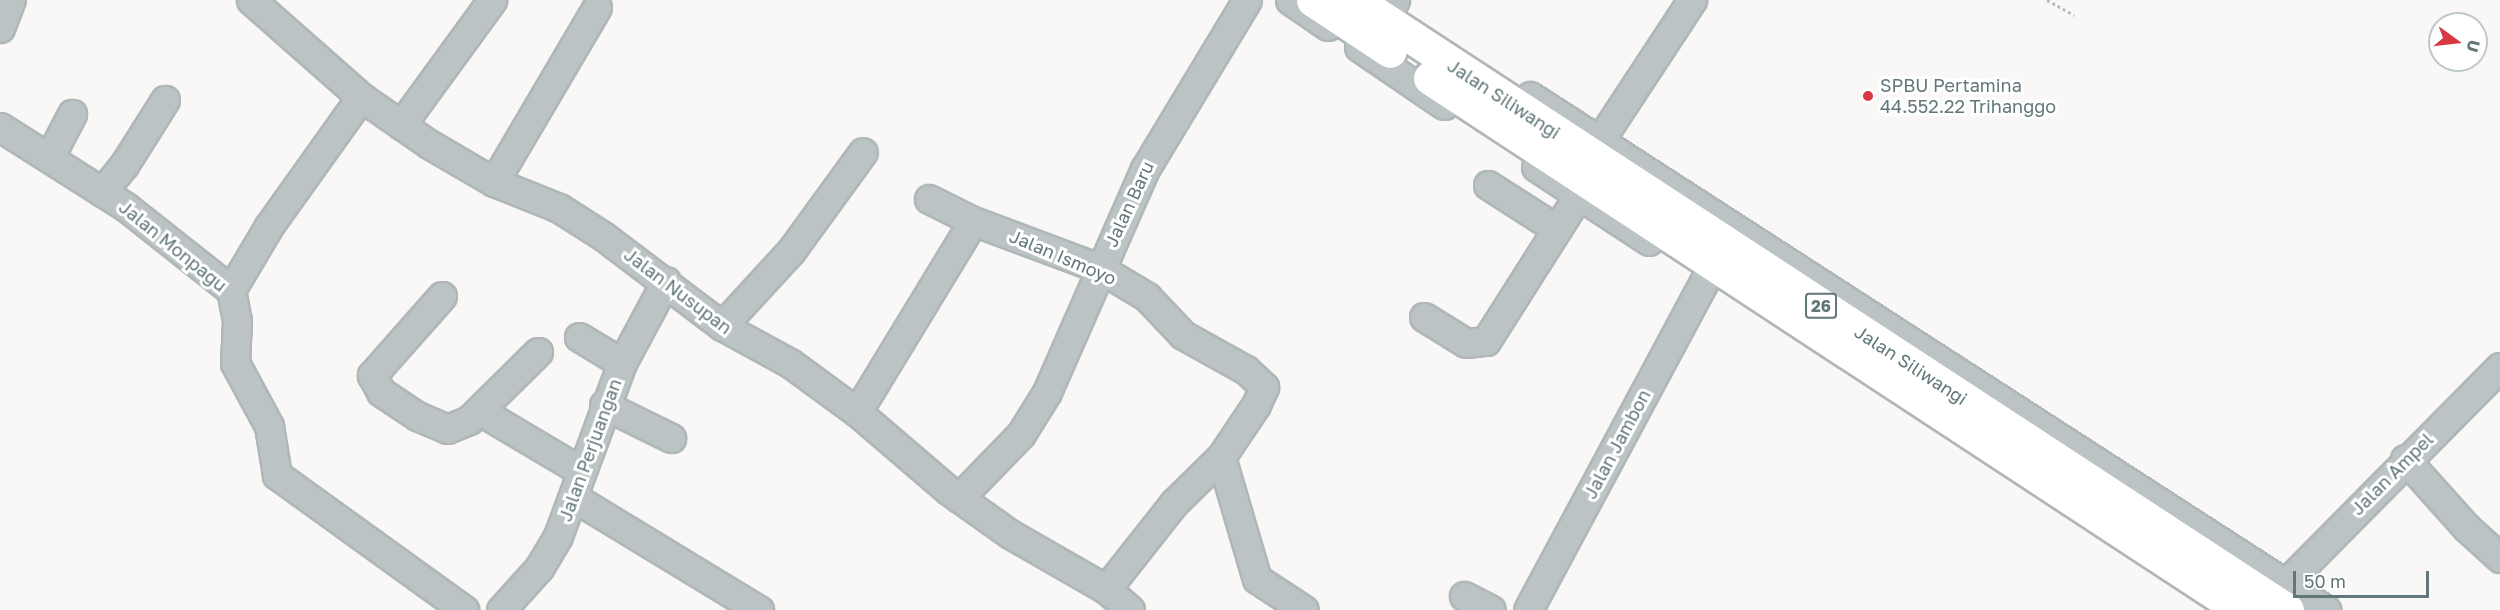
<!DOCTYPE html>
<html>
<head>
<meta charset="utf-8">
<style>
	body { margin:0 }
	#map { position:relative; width:2500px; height:610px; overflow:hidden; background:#f9f8f7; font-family:"Golos Text",sans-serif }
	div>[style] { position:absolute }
	.path>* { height:3px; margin-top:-1.5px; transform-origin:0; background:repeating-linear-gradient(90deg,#b7bdbd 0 3px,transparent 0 6px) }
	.roads { filter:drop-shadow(2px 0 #b0b7b8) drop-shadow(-2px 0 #b0b7b8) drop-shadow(0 2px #b0b7b8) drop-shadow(0 -2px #b0b7b8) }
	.minor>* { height:27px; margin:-13.5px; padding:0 13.5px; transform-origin:13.5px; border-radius:13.5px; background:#bcc3c4 }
	.highway>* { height:33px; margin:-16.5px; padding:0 16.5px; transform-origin:16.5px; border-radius:16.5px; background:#fff }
	.dots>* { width:16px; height:16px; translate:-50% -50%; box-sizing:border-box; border:3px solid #fff; border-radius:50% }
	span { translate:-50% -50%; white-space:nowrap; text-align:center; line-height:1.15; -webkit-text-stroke:6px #fff; paint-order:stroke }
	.shield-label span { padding:2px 4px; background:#fff; border:2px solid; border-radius:4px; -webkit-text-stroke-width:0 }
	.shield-label { font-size:16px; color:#617779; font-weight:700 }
	.poi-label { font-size:18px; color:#617779 }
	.left { translate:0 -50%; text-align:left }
	.street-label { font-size:18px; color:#617779 }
	.north { position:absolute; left:2428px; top:12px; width:60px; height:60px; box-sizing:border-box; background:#fff; border:2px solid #c0c9c9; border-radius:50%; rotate:105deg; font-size:16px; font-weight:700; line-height:24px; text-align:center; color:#617779 }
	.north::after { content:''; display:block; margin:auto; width:21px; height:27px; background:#d73844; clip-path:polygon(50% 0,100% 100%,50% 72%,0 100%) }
	.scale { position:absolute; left:2293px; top:571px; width:136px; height:27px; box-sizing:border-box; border:3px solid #617779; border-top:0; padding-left:8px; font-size:18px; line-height:21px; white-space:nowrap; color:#617779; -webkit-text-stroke:4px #fff; paint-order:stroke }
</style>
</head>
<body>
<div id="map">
	<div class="path">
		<i style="left:2047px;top:0;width:31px;rotate:29deg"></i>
	</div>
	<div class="roads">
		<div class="minor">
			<i style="left:251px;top:0;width:147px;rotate:41.4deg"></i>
			<i style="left:361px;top:97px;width:83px;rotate:34.7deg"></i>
			<i style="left:429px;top:144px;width:75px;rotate:30.3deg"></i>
			<i style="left:494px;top:182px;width:70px;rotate:21.8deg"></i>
			<i style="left:559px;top:208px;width:52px;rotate:32.5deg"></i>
			<i style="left:603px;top:236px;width:149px;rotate:37.1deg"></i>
			<i style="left:722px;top:326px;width:77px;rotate:28.6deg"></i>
			<i style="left:790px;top:363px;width:83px;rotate:36.2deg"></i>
			<i style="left:857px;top:412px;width:120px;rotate:40.6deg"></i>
			<i style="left:948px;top:490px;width:76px;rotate:35.4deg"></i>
			<i style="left:1010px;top:534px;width:111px;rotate:29.8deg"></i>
			<i style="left:1106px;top:589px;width:32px;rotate:41deg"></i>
			<i style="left:1290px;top:0;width:46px;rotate:34.4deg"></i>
			<i style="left:1392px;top:6px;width:7px;rotate:-63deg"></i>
			<i style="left:0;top:28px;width:30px;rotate:-69deg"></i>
			<i style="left:1359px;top:47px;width:103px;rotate:34.3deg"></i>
			<i style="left:1530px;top:96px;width:948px;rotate:32.85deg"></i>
			<i style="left:401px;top:125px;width:155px;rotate:-53.9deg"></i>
			<i style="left:0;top:127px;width:149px;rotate:32.4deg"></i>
			<i style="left:126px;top:207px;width:134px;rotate:38.3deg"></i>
			<i style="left:231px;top:290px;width:32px;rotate:79deg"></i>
			<i style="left:237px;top:321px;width:42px;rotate:92.7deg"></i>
			<i style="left:235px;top:363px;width:72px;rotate:61.6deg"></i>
			<i style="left:269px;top:426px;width:50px;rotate:80.7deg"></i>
			<i style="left:277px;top:475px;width:231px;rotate:35.8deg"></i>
			<i style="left:1600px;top:140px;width:168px;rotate:-56.7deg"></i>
			<i style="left:49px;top:158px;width:50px;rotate:-62.4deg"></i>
			<i style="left:1536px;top:167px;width:135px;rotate:33.2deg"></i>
			<i style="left:494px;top:182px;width:203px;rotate:-59.5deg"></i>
			<i style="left:1488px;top:185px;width:80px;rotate:32.7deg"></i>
			<i style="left:102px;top:192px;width:35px;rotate:-51deg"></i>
			<i style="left:124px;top:165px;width:77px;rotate:-57.8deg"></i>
			<i style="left:929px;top:199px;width:49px;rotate:26.6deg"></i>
			<i style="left:231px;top:290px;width:74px;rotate:-59.3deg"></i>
			<i style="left:269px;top:226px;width:158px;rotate:-54.5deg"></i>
			<i style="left:442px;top:296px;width:106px;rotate:131.5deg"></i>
			<i style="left:372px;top:375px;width:19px;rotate:62deg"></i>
			<i style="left:381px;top:392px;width:43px;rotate:33.7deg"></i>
			<i style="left:417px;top:416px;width:33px;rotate:23deg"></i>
			<i style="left:447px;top:429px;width:24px;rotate:-22deg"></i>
			<i style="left:469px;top:420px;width:97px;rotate:-44.6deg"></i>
			<i style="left:1424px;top:317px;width:49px;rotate:31.8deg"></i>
			<i style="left:1466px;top:343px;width:20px;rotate:-6deg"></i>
			<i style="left:1486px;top:341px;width:188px;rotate:-57.6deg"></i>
			<i style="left:722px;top:326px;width:102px;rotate:-47.4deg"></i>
			<i style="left:791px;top:251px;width:122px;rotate:-54deg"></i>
			<i style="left:579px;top:337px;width:50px;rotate:31.2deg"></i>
			<i style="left:604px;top:405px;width:75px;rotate:26.2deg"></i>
			<i style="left:480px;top:411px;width:117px;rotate:30.7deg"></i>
			<i style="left:857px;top:412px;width:223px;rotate:-58.7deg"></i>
			<i style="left:973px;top:221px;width:134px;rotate:20.5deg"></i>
			<i style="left:1099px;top:268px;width:56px;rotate:31.1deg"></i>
			<i style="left:1147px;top:297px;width:52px;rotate:46.5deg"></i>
			<i style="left:1183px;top:335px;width:72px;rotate:29.1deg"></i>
			<i style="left:1246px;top:370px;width:25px;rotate:43deg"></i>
			<i style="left:1264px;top:387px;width:20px;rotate:114deg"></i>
			<i style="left:1256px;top:405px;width:63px;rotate:123.9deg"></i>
			<i style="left:1221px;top:457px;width:66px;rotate:135.6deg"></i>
			<i style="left:1174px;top:503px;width:110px;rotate:128.3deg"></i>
			<i style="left:1221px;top:457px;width:127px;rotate:73.6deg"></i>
			<i style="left:1257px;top:579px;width:56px;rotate:33.4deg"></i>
			<i style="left:2405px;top:459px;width:93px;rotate:48.1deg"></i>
			<i style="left:2467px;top:528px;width:45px;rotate:42.3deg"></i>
			<i style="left:573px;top:497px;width:218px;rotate:31.3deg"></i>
			<i style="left:959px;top:498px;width:89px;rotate:-45.9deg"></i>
			<i style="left:1021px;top:434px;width:49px;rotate:-58.2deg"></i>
			<i style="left:1047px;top:392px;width:244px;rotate:-66.3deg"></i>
			<i style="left:1145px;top:169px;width:197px;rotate:-58.9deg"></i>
			<i style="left:2286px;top:583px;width:304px;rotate:-45.3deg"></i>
			<i style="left:1464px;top:596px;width:30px;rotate:27deg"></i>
			<i style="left:501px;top:610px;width:57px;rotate:-47.9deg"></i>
			<i style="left:539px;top:568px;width:37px;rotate:-59deg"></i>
			<i style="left:558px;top:536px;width:184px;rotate:-69.7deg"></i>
			<i style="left:622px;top:363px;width:93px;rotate:-61.8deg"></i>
			<i style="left:1528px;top:610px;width:377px;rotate:-61.8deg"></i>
		</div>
		<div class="highway">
			<i style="left:1313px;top:0;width:92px;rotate:33.5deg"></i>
			<i style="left:1355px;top:0;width:1114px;rotate:33.21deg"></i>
			<i style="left:1430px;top:78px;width:970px;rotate:33.26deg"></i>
		</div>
	</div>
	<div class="dots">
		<i style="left:1868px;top:96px;background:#d73844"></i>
	</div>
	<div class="shield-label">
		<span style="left:1821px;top:306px">26</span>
	</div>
	<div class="poi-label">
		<span class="left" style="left:1880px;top:96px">SPBU Pertamina<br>44.552.22 Trihanggo</span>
	</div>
	<div class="street-label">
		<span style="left:1504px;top:99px;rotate:33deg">Jalan Siliwangi</span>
		<span style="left:1129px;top:204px;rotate:-65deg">Jalan Baru</span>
		<span style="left:173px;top:246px;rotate:39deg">Jalan Monpagu</span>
		<span style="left:1063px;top:257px;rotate:23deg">Jalan Ismoyo</span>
		<span style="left:678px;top:291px;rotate:37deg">Jalan Nusupan</span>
		<span style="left:1911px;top:365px;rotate:33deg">Jalan Siliwangi</span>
		<span style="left:1617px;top:444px;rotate:-62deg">Jalan Jambon</span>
		<span style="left:590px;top:450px;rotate:-70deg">Jalan Perjuangan</span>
		<span style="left:2392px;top:474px;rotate:-45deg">Jalan Ampel</span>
	</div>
	<div class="north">U</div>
	<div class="scale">50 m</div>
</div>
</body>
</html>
